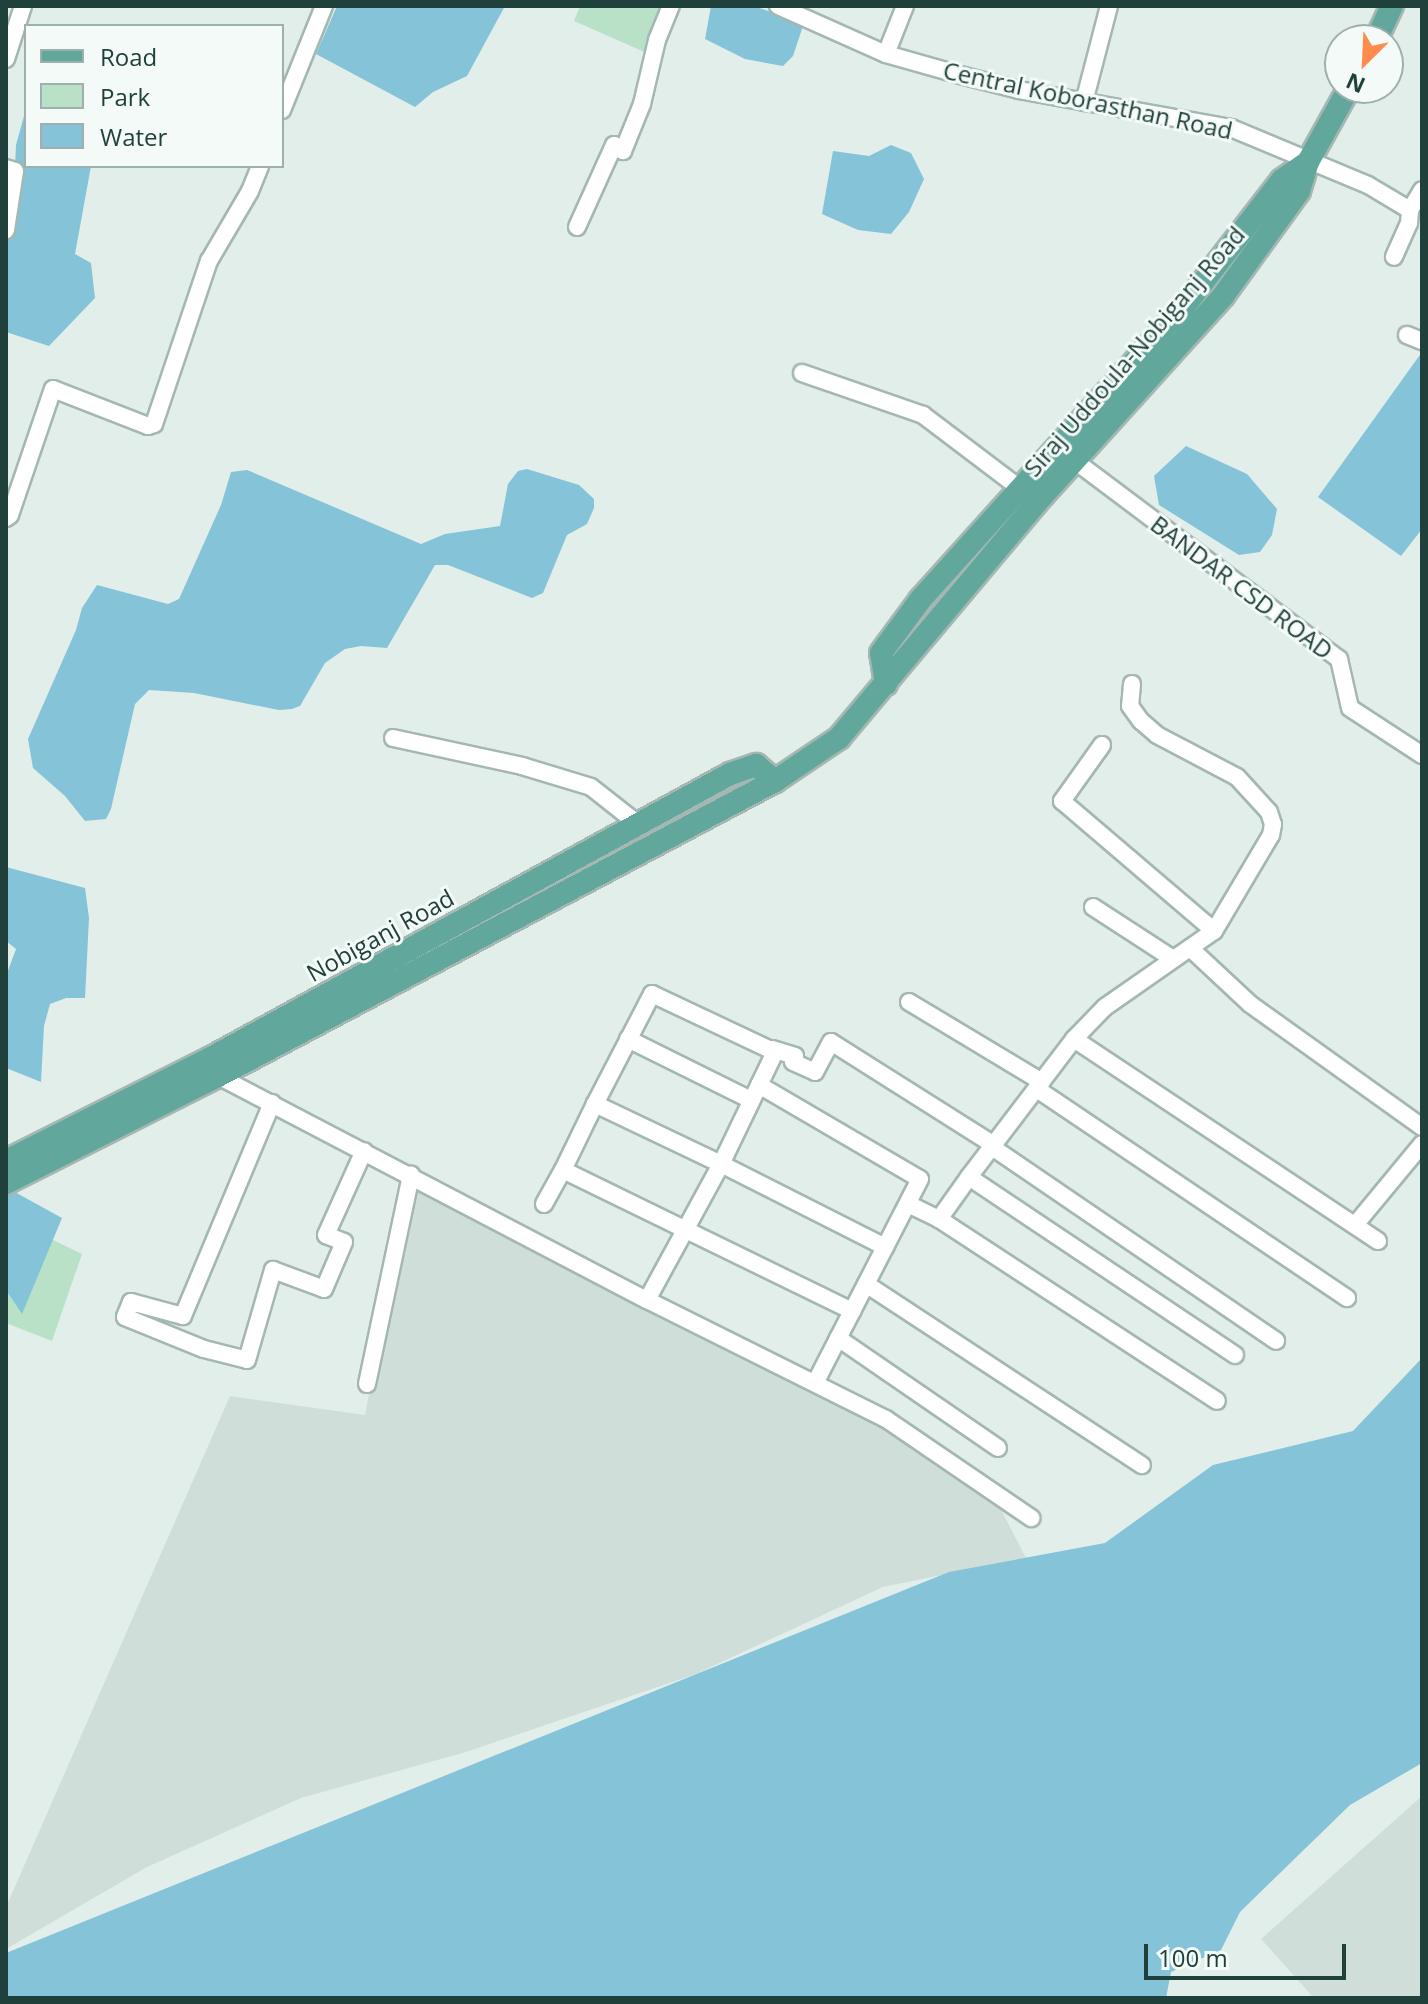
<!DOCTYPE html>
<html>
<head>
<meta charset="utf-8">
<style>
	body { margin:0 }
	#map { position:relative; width:1428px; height:2004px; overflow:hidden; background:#e2eeea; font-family:"Open Sans",sans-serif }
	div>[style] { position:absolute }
	.built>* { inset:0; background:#d0ded9 }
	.green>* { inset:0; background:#b9e1c8 }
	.water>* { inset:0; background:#85c3d8 }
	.roads { filter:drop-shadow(2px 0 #a4b7b2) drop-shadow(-2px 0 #a4b7b2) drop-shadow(0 2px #a4b7b2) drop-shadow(0 -2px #a4b7b2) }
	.minor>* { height:16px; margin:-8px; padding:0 8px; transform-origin:8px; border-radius:8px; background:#fff }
	.major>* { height:22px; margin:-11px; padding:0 11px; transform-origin:11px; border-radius:11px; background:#62a79c }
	span { translate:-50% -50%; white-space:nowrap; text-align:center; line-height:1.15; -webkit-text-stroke:6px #f3faf7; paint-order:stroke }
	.street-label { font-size:24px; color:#20413b }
	.frame { position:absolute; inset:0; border:8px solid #20413b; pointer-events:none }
	.legend { position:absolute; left:24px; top:24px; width:260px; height:144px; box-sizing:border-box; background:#f3faf7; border:2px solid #9fb0ac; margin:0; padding:10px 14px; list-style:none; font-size:24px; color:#20413b }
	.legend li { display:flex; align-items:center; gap:16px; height:40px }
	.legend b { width:40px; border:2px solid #9fb0ac }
	.north { position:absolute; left:1324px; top:24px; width:80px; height:80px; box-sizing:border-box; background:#f3faf7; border:2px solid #9fb0ac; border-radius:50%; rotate:204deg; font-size:22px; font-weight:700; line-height:32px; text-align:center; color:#20413b }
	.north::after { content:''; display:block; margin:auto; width:28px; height:36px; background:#ff8b4f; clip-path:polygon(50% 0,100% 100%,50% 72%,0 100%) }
	.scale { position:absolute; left:1144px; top:1944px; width:202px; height:36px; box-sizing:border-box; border:4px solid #20413b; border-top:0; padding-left:10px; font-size:24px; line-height:28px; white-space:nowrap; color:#20413b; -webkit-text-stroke:6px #f3faf7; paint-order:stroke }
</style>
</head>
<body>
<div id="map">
	<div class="built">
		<i style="clip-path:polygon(410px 1177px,878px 1420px,991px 1490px,1026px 1558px,883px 1587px,696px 1674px,466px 1752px,301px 1798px,147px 1867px,6px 1949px,6px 1907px,230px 1396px,365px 1415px)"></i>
		<i style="clip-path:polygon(1422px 1796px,1422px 1998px,1314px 1998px,1261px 1939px)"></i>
	</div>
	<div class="green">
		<i style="clip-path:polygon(580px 6px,668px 6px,649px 54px,574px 21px)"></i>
		<i style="clip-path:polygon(18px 1223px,82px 1254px,52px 1341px,6px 1323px,6px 1267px)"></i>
	</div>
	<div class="water">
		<i style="clip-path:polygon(337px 6px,505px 6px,467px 76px,433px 92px,415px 107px,316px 54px)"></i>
		<i style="clip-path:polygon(711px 6px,753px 6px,799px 21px,802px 29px,793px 56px,783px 66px,745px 59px,705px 39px)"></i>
		<i style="clip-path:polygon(26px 109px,26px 166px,91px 166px,75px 254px,91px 263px,95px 298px,49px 346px,6px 332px,6px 229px,13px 209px,16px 145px)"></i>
		<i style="clip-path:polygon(891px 145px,911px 153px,924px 179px,909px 212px,891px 234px,858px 230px,822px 214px,833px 151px,869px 156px)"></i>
		<i style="clip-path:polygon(1422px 352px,1422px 529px,1401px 556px,1318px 497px)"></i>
		<i style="clip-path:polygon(1186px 446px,1247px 474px,1277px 509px,1272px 535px,1260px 552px,1239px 555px,1159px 505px,1154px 476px)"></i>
		<i style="clip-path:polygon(247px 470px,421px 544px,445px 534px,500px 526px,508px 484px,518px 471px,527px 469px,579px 485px,594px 499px,594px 508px,587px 524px,567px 535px,543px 593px,532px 598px,448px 565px,435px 565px,387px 648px,361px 646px,345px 649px,325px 663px,300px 706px,292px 709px,279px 710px,194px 693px,149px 690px,135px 704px,111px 809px,106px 819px,85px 821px,65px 796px,33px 768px,28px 739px,76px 630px,82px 608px,97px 585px,168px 604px,179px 599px,221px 505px,231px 472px)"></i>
		<i style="clip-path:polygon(6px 867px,85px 888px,89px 918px,85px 998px,66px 998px,50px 1004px,44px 1026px,41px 1082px,6px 1068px,6px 976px,16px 949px,6px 941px)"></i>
		<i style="clip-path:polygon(13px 1191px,62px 1218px,22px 1314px,6px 1290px,6px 1197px)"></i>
		<i style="clip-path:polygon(1422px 1358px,1422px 1763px,1350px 1805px,1240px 1912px,1221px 1950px,1171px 1972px,1166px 1998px,6px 1998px,6px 1953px,949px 1572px,1105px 1543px,1213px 1465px,1353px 1431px)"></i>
	</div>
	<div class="roads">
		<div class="minor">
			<i style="left:778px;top:6px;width:118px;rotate:24deg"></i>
			<i style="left:886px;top:54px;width:81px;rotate:15.8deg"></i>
			<i style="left:964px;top:76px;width:57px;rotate:14.3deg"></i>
			<i style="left:1019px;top:90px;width:215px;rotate:10.2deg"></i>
			<i style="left:1231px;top:128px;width:148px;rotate:22.6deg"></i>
			<i style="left:1368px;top:185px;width:49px;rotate:30.8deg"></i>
			<i style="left:1410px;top:210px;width:13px;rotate:94deg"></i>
			<i style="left:1409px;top:223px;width:37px;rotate:114deg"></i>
			<i style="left:886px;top:54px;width:52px;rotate:-68.4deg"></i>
			<i style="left:6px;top:59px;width:56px;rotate:-72.2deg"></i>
			<i style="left:1084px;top:102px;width:99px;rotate:-75.4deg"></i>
			<i style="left:282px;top:110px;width:112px;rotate:-68deg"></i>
			<i style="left:6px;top:168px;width:9px;rotate:18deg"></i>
			<i style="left:15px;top:171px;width:60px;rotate:98.7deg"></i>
			<i style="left:1410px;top:210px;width:23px;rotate:-59deg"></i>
			<i style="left:577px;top:227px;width:90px;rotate:-65.7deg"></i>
			<i style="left:614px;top:145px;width:11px;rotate:34deg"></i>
			<i style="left:623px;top:151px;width:51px;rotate:-68deg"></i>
			<i style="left:642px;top:104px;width:66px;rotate:-76.8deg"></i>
			<i style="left:657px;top:40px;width:37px;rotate:-68deg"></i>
			<i style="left:1407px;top:335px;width:16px;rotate:22deg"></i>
			<i style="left:802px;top:373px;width:128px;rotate:19.1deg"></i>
			<i style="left:923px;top:415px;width:123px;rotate:37.1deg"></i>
			<i style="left:1075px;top:461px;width:330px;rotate:36.9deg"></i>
			<i style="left:1339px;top:659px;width:50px;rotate:77.3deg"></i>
			<i style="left:1350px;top:708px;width:86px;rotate:33.1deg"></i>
			<i style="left:6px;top:518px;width:5px;rotate:-37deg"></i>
			<i style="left:10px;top:515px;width:133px;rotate:-71.2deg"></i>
			<i style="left:53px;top:389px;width:102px;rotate:21.3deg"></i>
			<i style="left:148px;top:426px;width:6px;rotate:-18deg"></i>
			<i style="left:154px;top:424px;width:172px;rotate:-71.4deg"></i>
			<i style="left:209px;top:261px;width:81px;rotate:-59.6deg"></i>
			<i style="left:250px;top:191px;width:27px;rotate:-68deg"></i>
			<i style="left:1132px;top:684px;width:22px;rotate:95deg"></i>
			<i style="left:1130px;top:706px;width:19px;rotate:54deg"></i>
			<i style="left:1141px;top:721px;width:21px;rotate:41deg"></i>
			<i style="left:1157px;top:735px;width:90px;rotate:27.7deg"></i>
			<i style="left:1237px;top:777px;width:47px;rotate:47.6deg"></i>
			<i style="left:1269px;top:812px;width:13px;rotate:72deg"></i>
			<i style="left:1273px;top:824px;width:11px;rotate:100deg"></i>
			<i style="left:1271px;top:835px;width:112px;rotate:120.7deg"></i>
			<i style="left:1214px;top:931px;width:133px;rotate:145.1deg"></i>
			<i style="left:1105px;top:1007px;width:45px;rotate:134.1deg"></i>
			<i style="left:1074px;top:1039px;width:173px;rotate:127.3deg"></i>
			<i style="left:969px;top:1177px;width:320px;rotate:33.8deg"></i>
			<i style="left:393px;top:738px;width:132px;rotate:12.2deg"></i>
			<i style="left:522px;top:766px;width:72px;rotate:16.9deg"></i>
			<i style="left:591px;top:787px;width:60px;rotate:38.2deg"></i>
			<i style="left:1102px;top:745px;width:69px;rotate:125.5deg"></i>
			<i style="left:1062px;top:801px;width:200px;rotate:40.5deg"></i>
			<i style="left:1093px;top:907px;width:95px;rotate:33deg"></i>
			<i style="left:1190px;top:948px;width:82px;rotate:43deg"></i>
			<i style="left:1250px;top:1004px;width:211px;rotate:35.6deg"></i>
			<i style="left:909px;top:1002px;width:155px;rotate:31deg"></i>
			<i style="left:628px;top:1039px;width:137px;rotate:26.4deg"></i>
			<i style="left:1074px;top:1039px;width:365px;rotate:33.6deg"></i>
			<i style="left:772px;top:1049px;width:24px;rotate:17deg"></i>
			<i style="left:795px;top:1056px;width:6px;rotate:108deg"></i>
			<i style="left:793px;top:1062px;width:24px;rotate:24deg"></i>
			<i style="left:815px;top:1072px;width:34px;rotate:-62deg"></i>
			<i style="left:831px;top:1042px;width:193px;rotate:32.3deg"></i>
			<i style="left:215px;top:1071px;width:6px;rotate:59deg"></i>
			<i style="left:218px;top:1076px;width:484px;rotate:27.6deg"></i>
			<i style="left:647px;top:1300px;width:267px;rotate:26.5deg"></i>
			<i style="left:886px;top:1419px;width:176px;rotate:34.3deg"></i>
			<i style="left:759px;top:1085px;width:186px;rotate:30.3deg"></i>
			<i style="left:920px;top:1179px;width:229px;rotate:117.2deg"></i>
			<i style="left:1037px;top:1089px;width:374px;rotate:34deg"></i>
			<i style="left:272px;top:1103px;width:231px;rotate:112.7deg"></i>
			<i style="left:183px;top:1316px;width:54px;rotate:-164.9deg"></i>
			<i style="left:131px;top:1302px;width:16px;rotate:112deg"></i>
			<i style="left:125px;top:1317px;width:85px;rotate:22.1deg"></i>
			<i style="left:204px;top:1349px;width:44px;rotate:14.3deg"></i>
			<i style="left:247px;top:1360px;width:94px;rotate:-73.9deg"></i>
			<i style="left:273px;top:1270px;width:54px;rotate:20.4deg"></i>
			<i style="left:324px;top:1289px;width:51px;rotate:-66.9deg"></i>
			<i style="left:344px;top:1242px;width:19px;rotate:-159deg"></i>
			<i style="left:326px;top:1235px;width:92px;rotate:-65.7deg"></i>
			<i style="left:595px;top:1104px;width:73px;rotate:115.9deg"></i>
			<i style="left:563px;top:1170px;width:322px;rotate:26deg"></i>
			<i style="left:992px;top:1147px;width:344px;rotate:34.3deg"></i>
			<i style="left:969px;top:1177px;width:52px;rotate:125.5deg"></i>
			<i style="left:939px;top:1219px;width:332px;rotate:33.2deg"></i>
			<i style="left:544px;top:1204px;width:39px;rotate:-61deg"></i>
			<i style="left:908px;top:1204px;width:34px;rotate:26deg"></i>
			<i style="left:1355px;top:1225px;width:105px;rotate:-50.4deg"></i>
			<i style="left:866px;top:1284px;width:330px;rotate:33.3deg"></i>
			<i style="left:647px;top:1300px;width:155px;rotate:-61.4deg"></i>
			<i style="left:721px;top:1164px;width:140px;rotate:-154.5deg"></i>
			<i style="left:595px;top:1104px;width:124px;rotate:-62.6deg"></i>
			<i style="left:652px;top:994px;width:136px;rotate:25.2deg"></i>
			<i style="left:775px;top:1052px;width:124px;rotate:115.7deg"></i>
			<i style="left:721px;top:1164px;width:184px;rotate:26.8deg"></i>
			<i style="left:838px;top:1338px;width:194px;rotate:34.5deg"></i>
			<i style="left:367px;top:1384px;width:214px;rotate:-78.1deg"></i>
		</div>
		<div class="major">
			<i style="left:1376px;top:40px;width:38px;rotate:-65deg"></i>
			<i style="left:886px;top:684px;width:31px;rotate:-99deg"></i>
			<i style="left:881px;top:653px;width:67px;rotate:-53.5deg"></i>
			<i style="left:921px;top:599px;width:392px;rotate:-48deg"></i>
			<i style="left:1183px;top:308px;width:162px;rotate:-52.3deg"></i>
			<i style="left:1282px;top:180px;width:32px;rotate:-35deg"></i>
			<i style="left:6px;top:1161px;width:227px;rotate:-26.7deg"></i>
			<i style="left:209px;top:1059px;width:594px;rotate:-28.68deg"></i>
			<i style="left:730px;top:774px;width:28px;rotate:-19deg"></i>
			<i style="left:756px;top:765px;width:25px;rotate:40deg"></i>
			<i style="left:6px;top:1183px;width:237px;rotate:-26.8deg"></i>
			<i style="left:218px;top:1076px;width:630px;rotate:-27.91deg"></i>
			<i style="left:775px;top:781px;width:77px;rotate:-33.9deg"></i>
			<i style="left:839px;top:738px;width:308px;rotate:-50deg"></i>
			<i style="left:1037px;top:502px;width:278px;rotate:-47.9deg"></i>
			<i style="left:1223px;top:296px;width:130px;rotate:-54.1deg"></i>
			<i style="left:1299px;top:191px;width:30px;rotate:-73deg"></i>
			<i style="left:1308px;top:162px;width:85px;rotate:-61deg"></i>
		</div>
	</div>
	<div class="street-label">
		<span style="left:1088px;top:100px;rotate:12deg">Central Koborasthan Road</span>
		<span style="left:1134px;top:351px;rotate:-49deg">Siraj Uddoula-Nobiganj Road</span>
		<span style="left:1242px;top:587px;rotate:37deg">BANDAR CSD ROAD</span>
		<span style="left:380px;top:935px;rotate:-29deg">Nobiganj Road</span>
	</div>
	<div class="frame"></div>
	<ul class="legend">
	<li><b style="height:10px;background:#62a79c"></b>Road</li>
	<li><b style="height:22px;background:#b9e1c8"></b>Park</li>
	<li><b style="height:22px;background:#85c3d8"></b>Water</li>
	</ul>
	<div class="north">N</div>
	<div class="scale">100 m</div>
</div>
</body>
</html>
